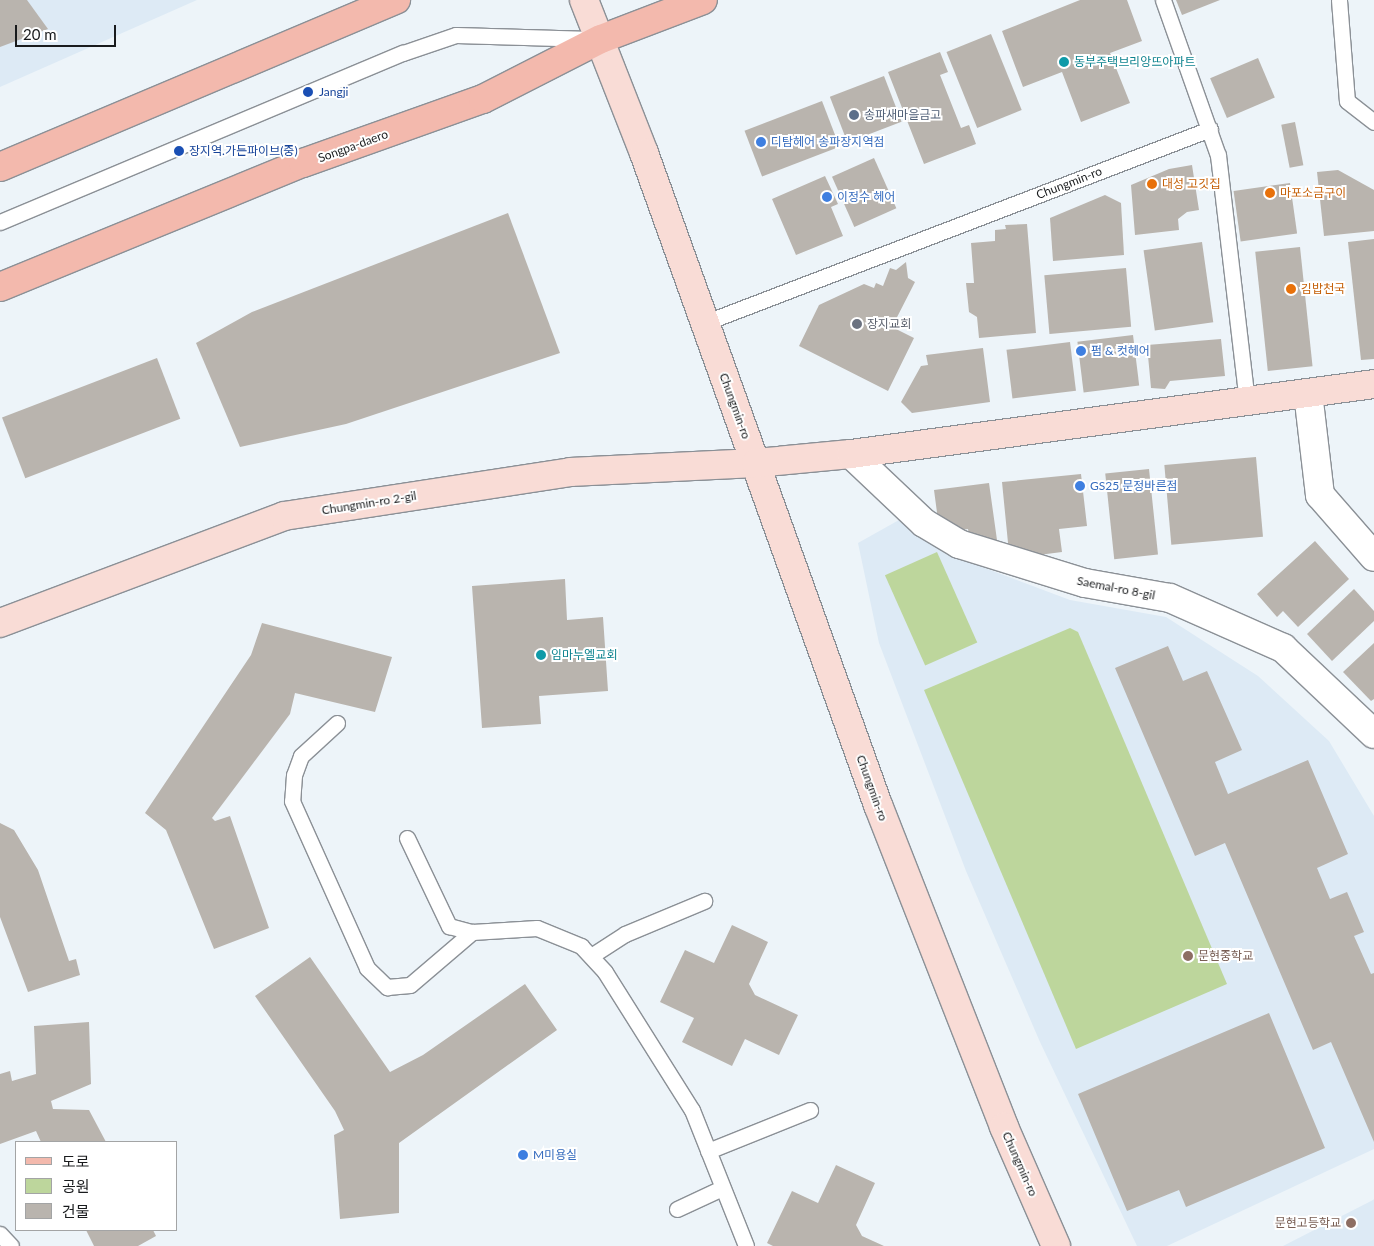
<!DOCTYPE html>
<html>
<head>
<meta charset="utf-8">
<style>
	body { margin:0 }
	#map { position:relative; width:1374px; height:1246px; overflow:hidden; background:#edf4f9; font-family:Lato,"Noto Sans KR",sans-serif }
	div>[style] { position:absolute }
	.built>* { inset:0; background:#ddeaf5 }
	.green>* { inset:0; background:#bdd69c; transform-origin:0 0 }
	.building>* { inset:0; background:#b9b4ae; transform-origin:0 0 }
	.roads { filter:drop-shadow(1px 0 #8b9096) drop-shadow(-1px 0 #8b9096) drop-shadow(0 1px #8b9096) drop-shadow(0 -1px #8b9096) }
	.lane>* { height:15px; margin:-7.5px; padding:0 7.5px; transform-origin:7.5px; border-radius:7.5px; background:#fff }
	.street>* { height:28px; margin:-14px; padding:0 14px; transform-origin:14px; border-radius:14px; background:#fff }
	.secondary>* { height:28px; margin:-14px; padding:0 14px; transform-origin:14px; border-radius:14px; background:#f9dcd6 }
	.primary>* { height:28px; margin:-14px; padding:0 14px; transform-origin:14px; border-radius:14px; background:#f3b9ad }
	.dots>* { width:14px; height:14px; translate:-50% -50%; box-sizing:border-box; border:2px solid #fff; border-radius:50% }
	span { translate:-50% -50%; white-space:nowrap; text-align:center; line-height:1.15; -webkit-text-stroke:4px #fff; paint-order:stroke }
	.culture-label { font-size:12px; color:#0d838f }
	.left { translate:0 -50%; text-align:left }
	.transit-label { font-size:12px; color:#164399 }
	.service-label { font-size:12px; color:#4e5e75 }
	.shop-label { font-size:12px; color:#366cbe }
	.street-label { font-size:12px; color:#191b1d }
	.food-label { font-size:12px; color:#c56008 }
	.worship-label { font-size:12px; color:#5b616d }
	.education-label { font-size:12px; color:#785e54 }
	.right { translate:-100% -50%; text-align:right }
	.legend { position:absolute; left:15px; top:1141px; width:162px; height:90px; box-sizing:border-box; background:#fff; border:1px solid #a3a4a5; margin:0; padding:6px 9px; list-style:none; font-size:15px; color:#191b1d }
	.legend li { display:flex; align-items:center; gap:10px; height:25px }
	.legend b { width:25px; border:1px solid #a3a4a5 }
	.scale { position:absolute; left:15px; top:25px; width:101px; height:22px; box-sizing:border-box; border:2px solid #191b1d; border-top:0; padding-left:6px; font-size:15px; line-height:18px; white-space:nowrap; color:#191b1d; -webkit-text-stroke:4px #fff; paint-order:stroke }
</style>
</head>
<body>
<div id="map">
	<div class="built">
		<i style="clip-path:polygon(0 0,197px 0,0 87px)"></i>
		<i style="clip-path:polygon(899px 520px,953px 556px,1070px 600px,1166px 617px,1258px 676px,1329px 741px,1374px 816px,1374px 1149px,1167px 1246px,1137px 1246px,1040px 1042px,966px 871px,879px 643px,858px 543px)"></i>
		<i style="clip-path:polygon(1374px 1199px,1374px 1246px,1283px 1246px,1373px 1200px)"></i>
	</div>
	<div class="green">
		<i style="left:937px;top:552px;width:99px;height:57px;rotate:66deg"></i>
		<i style="clip-path:polygon(1070px 628px,1078px 632px,1227px 984px,1076px 1049px,924px 690px)"></i>
	</div>
	<div class="building">
		<i style="clip-path:polygon(0 0,27px 0,48px 29px,0 47px)"></i>
		<i style="clip-path:polygon(1080px 0,1127px 0,1142px 41px,1110px 53px,1130px 103px,1081px 122px,1062px 72px,1023px 87px,1002px 31px)"></i>
		<i style="clip-path:polygon(1176px 0,1220px 0,1182px 15px)"></i>
		<i style="left:991px;top:34px;width:82px;height:48px;rotate:68deg"></i>
		<i style="clip-path:polygon(940px 52px,948px 72px,940px 75px,961px 128px,969px 125px,976px 144px,924px 164px,888px 72px)"></i>
		<i style="left:1258px;top:58px;width:43px;height:52px;rotate:67deg"></i>
		<i style="left:884px;top:76px;width:49px;height:58px;rotate:69deg"></i>
		<i style="left:822px;top:101px;width:49px;height:83px;rotate:69deg"></i>
		<i style="left:1295px;top:122px;width:44px;height:14px;rotate:79deg"></i>
		<i style="left:874px;top:158px;width:55px;height:46px;rotate:66deg"></i>
		<i style="clip-path:polygon(1192px 165px,1199px 210px,1187px 212px,1178px 219px,1179px 230px,1135px 235px,1131px 185px,1169px 169px)"></i>
		<i style="clip-path:polygon(1338px 170px,1374px 190px,1374px 231px,1324px 236px,1317px 172px)"></i>
		<i style="clip-path:polygon(825px 176px,838px 204px,831px 207px,843px 236px,796px 255px,772px 199px)"></i>
		<i style="left:1290px;top:183px;width:51px;height:57px;rotate:82deg"></i>
		<i style="clip-path:polygon(1105px 195px,1121px 203px,1124px 255px,1053px 261px,1050px 218px)"></i>
		<i style="clip-path:polygon(508px 213px,560px 353px,346px 424px,240px 447px,196px 343px,252px 312px)"></i>
		<i style="clip-path:polygon(1027px 224px,1036px 333px,979px 338px,977px 317px,969px 312px,966px 283px,974px 283px,971px 243px,995px 241px,995px 230px,1006px 229px,1005px 225px)"></i>
		<i style="clip-path:polygon(1374px 239px,1374px 359px,1361px 360px,1348px 242px)"></i>
		<i style="left:1202px;top:242px;width:81px;height:59px;rotate:82deg"></i>
		<i style="left:1300px;top:247px;width:120px;height:45px;rotate:84deg"></i>
		<i style="clip-path:polygon(906px 262px,908px 278px,915px 282px,892px 327px,914px 338px,888px 391px,799px 346px,819px 305px,864px 284px,874px 288px,876px 283px,883px 286px,890px 268px,896px 270px)"></i>
		<i style="left:1126px;top:268px;width:59px;height:82px;rotate:85deg"></i>
		<i style="left:1133px;top:335px;width:51px;height:56px;rotate:83deg"></i>
		<i style="clip-path:polygon(1221px 339px,1225px 376px,1170px 381px,1165px 389px,1151px 388px,1147px 345px)"></i>
		<i style="left:1070px;top:342px;width:49px;height:64px;rotate:83deg"></i>
		<i style="clip-path:polygon(983px 348px,990px 402px,912px 413px,901px 402px,921px 366px,928px 365px,926px 355px)"></i>
		<i style="left:157px;top:358px;width:65px;height:166px;rotate:69deg"></i>
		<i style="left:1256px;top:457px;width:80px;height:92px;rotate:85deg"></i>
		<i style="left:1149px;top:469px;width:86px;height:44px;rotate:84deg"></i>
		<i style="clip-path:polygon(1081px 474px,1087px 526px,1059px 529px,1062px 552px,1023px 557px,1009px 553px,1002px 482px)"></i>
		<i style="clip-path:polygon(989px 483px,997px 540px,970px 544px,968px 529px,955px 531px,938px 520px,934px 490px)"></i>
		<i style="clip-path:polygon(1315px 541px,1349px 579px,1298px 627px,1283px 611px,1277px 617px,1257px 594px)"></i>
		<i style="clip-path:polygon(565px 579px,567px 620px,603px 617px,608px 691px,539px 696px,541px 724px,482px 728px,472px 586px)"></i>
		<i style="clip-path:polygon(1354px 589px,1374px 611px,1374px 621px,1332px 661px,1307px 634px)"></i>
		<i style="clip-path:polygon(262px 623px,392px 657px,375px 712px,295px 693px,290px 714px,212px 818px,215px 821px,230px 816px,269px 928px,214px 949px,166px 830px,145px 813px,251px 655px)"></i>
		<i style="clip-path:polygon(1374px 643px,1374px 699px,1371px 701px,1343px 672px)"></i>
		<i style="clip-path:polygon(1168px 646px,1183px 681px,1207px 671px,1242px 750px,1215px 762px,1228px 794px,1308px 760px,1348px 854px,1317px 868px,1330px 899px,1347px 892px,1364px 932px,1354px 936px,1371px 974px,1374px 973px,1374px 1142px,1331px 1042px,1313px 1050px,1225px 843px,1195px 856px,1115px 668px)"></i>
		<i style="clip-path:polygon(0 823px,14px 830px,38px 870px,69px 961px,76px 959px,80px 975px,28px 992px,0 917px)"></i>
		<i style="clip-path:polygon(732px 925px,768px 942px,749px 984px,755px 995px,798px 1015px,779px 1055px,745px 1039px,732px 1066px,682px 1042px,694px 1018px,660px 1002px,685px 950px,714px 963px)"></i>
		<i style="clip-path:polygon(310px 957px,390px 1072px,423px 1055px,525px 984px,557px 1030px,399px 1143px,399px 1213px,340px 1219px,334px 1135px,344px 1130px,335px 1111px,255px 996px)"></i>
		<i style="clip-path:polygon(1269px 1013px,1325px 1148px,1186px 1207px,1179px 1190px,1127px 1211px,1078px 1094px)"></i>
		<i style="clip-path:polygon(89px 1022px,91px 1084px,51px 1101px,53px 1109px,89px 1110px,106px 1142px,41px 1142px,36px 1131px,0 1144px,0 1074px,10px 1071px,12px 1081px,36px 1074px,34px 1026px)"></i>
		<i style="clip-path:polygon(836px 1165px,875px 1183px,856px 1225px,862px 1236px,884px 1246px,773px 1246px,767px 1243px,792px 1191px,818px 1203px)"></i>
		<i style="clip-path:polygon(86px 1230px,153px 1230px,156px 1236px,138px 1246px,94px 1246px)"></i>
	</div>
	<div class="roads">
		<div class="lane">
			<i style="left:1163px;top:0;width:164px;rotate:70.5deg"></i>
			<i style="left:1218px;top:155px;width:248px;rotate:83.3deg"></i>
			<i style="left:1339px;top:0;width:101px;rotate:85.5deg"></i>
			<i style="left:1347px;top:101px;width:34px;rotate:38deg"></i>
			<i style="left:0;top:222px;width:437px;rotate:-22.8deg"></i>
			<i style="left:403px;top:53px;width:56px;rotate:-18.8deg"></i>
			<i style="left:456px;top:35px;width:136px;rotate:1.7deg"></i>
			<i style="left:704px;top:323px;width:542px;rotate:-20.98deg"></i>
			<i style="left:337px;top:723px;width:49px;rotate:137.5deg"></i>
			<i style="left:301px;top:756px;width:20px;rotate:110deg"></i>
			<i style="left:294px;top:775px;width:26px;rotate:94deg"></i>
			<i style="left:292px;top:801px;width:183px;rotate:65.8deg"></i>
			<i style="left:367px;top:968px;width:28px;rotate:44deg"></i>
			<i style="left:387px;top:987px;width:23px;rotate:-5deg"></i>
			<i style="left:410px;top:985px;width:82px;rotate:-40.5deg"></i>
			<i style="left:407px;top:838px;width:98px;rotate:64.5deg"></i>
			<i style="left:449px;top:926px;width:24px;rotate:15deg"></i>
			<i style="left:472px;top:932px;width:65px;rotate:-3.5deg"></i>
			<i style="left:537px;top:928px;width:48px;rotate:22.2deg"></i>
			<i style="left:581px;top:946px;width:35px;rotate:47deg"></i>
			<i style="left:605px;top:972px;width:163px;rotate:57.8deg"></i>
			<i style="left:692px;top:1110px;width:146px;rotate:68.3deg"></i>
			<i style="left:591px;top:956px;width:40px;rotate:-32.9deg"></i>
			<i style="left:625px;top:934px;width:86px;rotate:-22.7deg"></i>
			<i style="left:708px;top:1151px;width:110px;rotate:-21.9deg"></i>
			<i style="left:677px;top:1209px;width:50px;rotate:-25deg"></i>
			<i style="left:0;top:1234px;width:16px;rotate:47deg"></i>
		</div>
		<div class="street">
			<i style="left:1308px;top:393px;width:103px;rotate:83.3deg"></i>
			<i style="left:1320px;top:495px;width:82px;rotate:48.9deg"></i>
			<i style="left:851px;top:454px;width:100px;rotate:43.4deg"></i>
			<i style="left:924px;top:523px;width:41px;rotate:31deg"></i>
			<i style="left:959px;top:544px;width:132px;rotate:17.2deg"></i>
			<i style="left:1085px;top:583px;width:86px;rotate:10deg"></i>
			<i style="left:1170px;top:598px;width:124px;rotate:23.9deg"></i>
			<i style="left:1283px;top:648px;width:125px;rotate:43.4deg"></i>
		</div>
		<div class="secondary">
			<i style="left:584px;top:0;width:164px;rotate:68.6deg"></i>
			<i style="left:644px;top:153px;width:693px;rotate:70.26deg"></i>
			<i style="left:878px;top:805px;width:346px;rotate:68.6deg"></i>
			<i style="left:1004px;top:1127px;width:130px;rotate:66.4deg"></i>
			<i style="left:0;top:623px;width:303px;rotate:-20.6deg"></i>
			<i style="left:284px;top:516px;width:289px;rotate:-8.7deg"></i>
			<i style="left:570px;top:472px;width:186px;rotate:-2.8deg"></i>
			<i style="left:756px;top:463px;width:95px;rotate:-5.4deg"></i>
			<i style="left:851px;top:454px;width:528px;rotate:-7.62deg"></i>
		</div>
		<div class="primary">
			<i style="left:0;top:167px;width:430px;rotate:-22.9deg"></i>
			<i style="left:0;top:287px;width:327px;rotate:-22.3deg"></i>
			<i style="left:303px;top:163px;width:191px;rotate:-19.6deg"></i>
			<i style="left:483px;top:99px;width:132px;rotate:-27deg"></i>
			<i style="left:601px;top:39px;width:109px;rotate:-20.9deg"></i>
		</div>
	</div>
	<div class="dots">
		<i style="left:1064px;top:62px;background:#0f9aa8"></i>
		<i style="left:308px;top:92px;background:#1a4fb4"></i>
		<i style="left:854px;top:115px;background:#5c6f8a"></i>
		<i style="left:761px;top:142px;background:#3f7fe0"></i>
		<i style="left:179px;top:151px;background:#1a4fb4"></i>
		<i style="left:1152px;top:184px;background:#e8710a"></i>
		<i style="left:1270px;top:193px;background:#e8710a"></i>
		<i style="left:827px;top:197px;background:#3f7fe0"></i>
		<i style="left:1291px;top:289px;background:#e8710a"></i>
		<i style="left:857px;top:324px;background:#6b7280"></i>
		<i style="left:1081px;top:351px;background:#3f7fe0"></i>
		<i style="left:1080px;top:486px;background:#3f7fe0"></i>
		<i style="left:541px;top:655px;background:#0f9aa8"></i>
		<i style="left:1188px;top:956px;background:#8d6e63"></i>
		<i style="left:523px;top:1155px;background:#3f7fe0"></i>
		<i style="left:1351px;top:1223px;background:#8d6e63"></i>
	</div>
	<div class="culture-label">
		<span class="left" style="left:1074px;top:62px">동부주택브리앙뜨아파트</span>
		<span class="left" style="left:551px;top:655px">임마누엘교회</span>
	</div>
	<div class="transit-label">
		<span class="left" style="left:319px;top:92px">Jangji</span>
		<span class="left" style="left:189px;top:151px">장지역.가든파이브(중)</span>
	</div>
	<div class="service-label">
		<span class="left" style="left:864px;top:115px">송파새마을금고</span>
	</div>
	<div class="shop-label">
		<span class="left" style="left:771px;top:142px">디탐헤어 송파장지역점</span>
		<span class="left" style="left:837px;top:197px">이정수 헤어</span>
		<span class="left" style="left:1091px;top:351px">펌 &amp; 컷헤어</span>
		<span class="left" style="left:1090px;top:486px">GS25 문정바른점</span>
		<span class="left" style="left:533px;top:1155px">M미용실</span>
	</div>
	<div class="street-label">
		<span style="left:353px;top:146px;rotate:-20deg">Songpa-daero</span>
		<span style="left:1069px;top:183px;rotate:-21deg">Chungmin-ro</span>
		<span style="left:735px;top:406px;rotate:70deg">Chungmin-ro</span>
		<span style="left:369px;top:503px;rotate:-9deg">Chungmin-ro 2-gil</span>
		<span style="left:1116px;top:588px;rotate:11deg">Saemal-ro 8-gil</span>
		<span style="left:872px;top:788px;rotate:70deg">Chungmin-ro</span>
		<span style="left:1020px;top:1164px;rotate:66deg">Chungmin-ro</span>
	</div>
	<div class="food-label">
		<span class="left" style="left:1162px;top:184px">대성 고깃집</span>
		<span class="left" style="left:1280px;top:193px">마포소금구이</span>
		<span class="left" style="left:1301px;top:289px">김밥천국</span>
	</div>
	<div class="worship-label">
		<span class="left" style="left:867px;top:324px">장지교회</span>
	</div>
	<div class="education-label">
		<span class="left" style="left:1198px;top:956px">문현중학교</span>
		<span class="right" style="left:1341px;top:1223px">문현고등학교</span>
	</div>
	<ul class="legend">
	<li><b style="height:6px;background:#f3b9ad"></b>도로</li>
	<li><b style="height:14px;background:#bdd69c"></b>공원</li>
	<li><b style="height:14px;background:#b9b4ae"></b>건물</li>
	</ul>
	<div class="scale">20 m</div>
</div>
</body>
</html>
